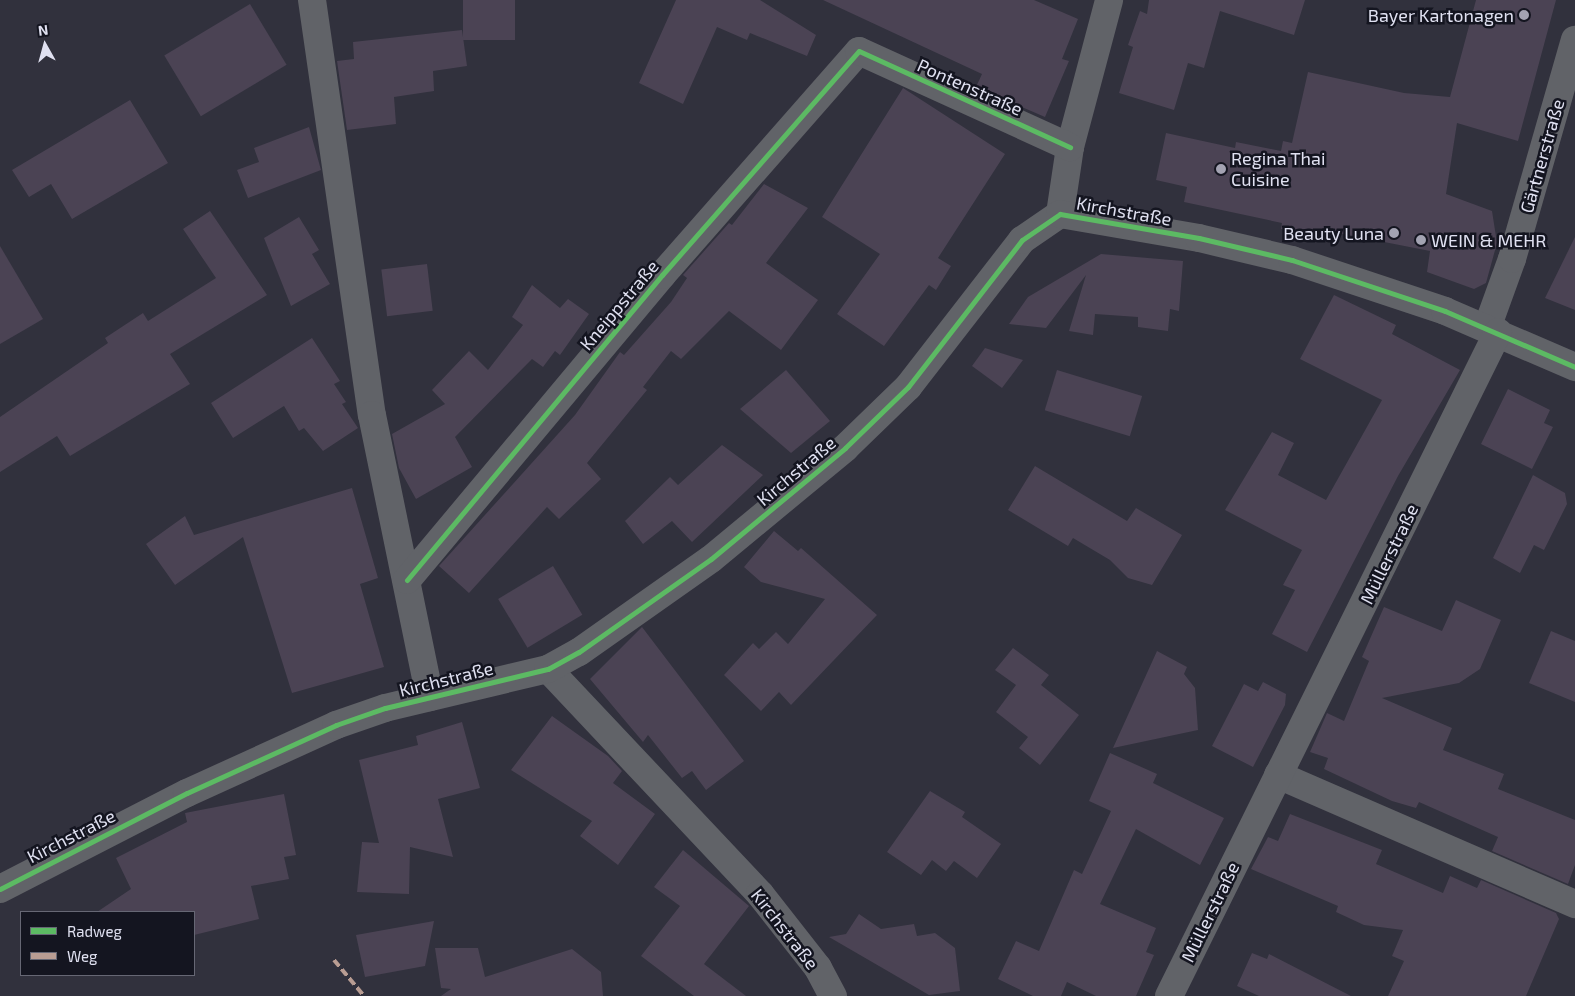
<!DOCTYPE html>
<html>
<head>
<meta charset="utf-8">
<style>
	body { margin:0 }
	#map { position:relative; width:1575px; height:996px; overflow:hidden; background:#31313d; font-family:"Exo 2",sans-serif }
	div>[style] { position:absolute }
	.building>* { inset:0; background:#4b4354; transform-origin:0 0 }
	.street>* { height:28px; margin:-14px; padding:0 14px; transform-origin:14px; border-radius:14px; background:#616368 }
	.quiet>* { height:4px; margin-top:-2px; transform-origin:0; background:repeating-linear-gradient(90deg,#b99d93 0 8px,transparent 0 12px) }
	.cycleway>* { height:5px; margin:-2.5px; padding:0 2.5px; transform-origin:2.5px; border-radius:2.5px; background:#5cba63 }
	.dots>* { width:14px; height:14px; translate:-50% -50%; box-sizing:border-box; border:2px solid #141520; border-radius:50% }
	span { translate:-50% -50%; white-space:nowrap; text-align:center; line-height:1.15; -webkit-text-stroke:5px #141520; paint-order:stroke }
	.poi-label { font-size:18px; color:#e0e1f1 }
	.right { translate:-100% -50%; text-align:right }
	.left { translate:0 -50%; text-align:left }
	.street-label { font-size:18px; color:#e0e1f1 }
	.legend { position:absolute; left:20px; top:911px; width:175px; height:65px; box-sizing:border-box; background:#141520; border:1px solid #666774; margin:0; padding:6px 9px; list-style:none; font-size:15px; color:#e0e1f1 }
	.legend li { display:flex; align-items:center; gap:10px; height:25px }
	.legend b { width:25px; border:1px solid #666774 }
	.north { position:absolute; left:20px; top:20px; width:50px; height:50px; -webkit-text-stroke:4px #141520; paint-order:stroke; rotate:353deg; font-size:14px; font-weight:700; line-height:20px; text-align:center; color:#e0e1f1 }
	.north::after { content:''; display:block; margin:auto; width:18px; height:22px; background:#e0e1f1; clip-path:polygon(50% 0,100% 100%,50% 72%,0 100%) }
</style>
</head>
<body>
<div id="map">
	<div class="building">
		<i style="left:463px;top:0;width:52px;height:40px"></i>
		<i style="clip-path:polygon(676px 0,760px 0,816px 35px,807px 56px,750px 33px,747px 40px,717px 27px,683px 104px,639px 83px)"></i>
		<i style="clip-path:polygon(823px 0,1034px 0,1078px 19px,1062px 59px,1069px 61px,1045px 117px,976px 87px,982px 74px)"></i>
		<i style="clip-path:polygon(1149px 0,1305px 0,1294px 35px,1220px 11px,1204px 68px,1188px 63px,1174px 110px,1119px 93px,1133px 47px,1128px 45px,1140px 11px,1147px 14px)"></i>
		<i style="clip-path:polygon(1476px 0,1556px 0,1518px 141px,1457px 123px,1446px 194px,1492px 211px,1497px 243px,1486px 283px,1474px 289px,1427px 272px,1430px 251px,1318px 229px,1316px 237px,1281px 229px,1282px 223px,1184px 202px,1187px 187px,1156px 180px,1166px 133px,1235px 148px,1236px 142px,1281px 151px,1283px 141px,1292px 143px,1308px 72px,1404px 93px,1450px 97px)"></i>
		<i style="left:250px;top:4px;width:71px;height:100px;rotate:59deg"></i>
		<i style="clip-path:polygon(462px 30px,467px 66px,433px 71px,434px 91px,394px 97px,396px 124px,347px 130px,337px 61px,354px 59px,353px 42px)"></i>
		<i style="clip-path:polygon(903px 88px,1005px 154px,938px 258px,951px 266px,936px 290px,929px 285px,884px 346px,837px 314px,880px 254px,822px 217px)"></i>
		<i style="clip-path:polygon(130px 100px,168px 163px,72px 219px,51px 184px,29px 197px,12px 170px)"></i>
		<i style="clip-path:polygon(309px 127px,321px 170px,248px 198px,237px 170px,259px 162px,254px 148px)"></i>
		<i style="clip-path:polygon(764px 184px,808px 208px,766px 263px,818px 300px,781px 350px,729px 311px,681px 359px,671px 351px,643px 387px,647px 390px,587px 463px,601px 479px,559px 519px,547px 507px,469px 593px,439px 566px,575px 415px,620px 352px,624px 355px,671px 302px,687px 278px,683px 275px,729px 223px,732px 225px)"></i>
		<i style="clip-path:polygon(210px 211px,267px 295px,170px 354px,190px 384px,70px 456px,57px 436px,0 472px,0 417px,108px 343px,105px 338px,143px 313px,148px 321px,216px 278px,183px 229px)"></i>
		<i style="clip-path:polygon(299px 217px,319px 250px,312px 254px,330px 284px,291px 306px,264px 238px)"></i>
		<i style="clip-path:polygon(1575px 237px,1575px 310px,1545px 298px)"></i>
		<i style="clip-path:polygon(0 246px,43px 319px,0 344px)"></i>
		<i style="clip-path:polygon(1101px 254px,1183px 261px,1179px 311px,1170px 309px,1168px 331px,1138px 327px,1138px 317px,1095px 314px,1093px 335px,1069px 331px,1086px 275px,1046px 328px,1009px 324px,1028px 297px)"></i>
		<i style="left:427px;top:264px;width:47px;height:46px;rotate:83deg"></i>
		<i style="clip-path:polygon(532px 285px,560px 308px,568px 299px,589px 314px,560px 355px,555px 351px,543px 367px,532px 359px,455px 437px,472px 467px,416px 499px,399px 468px,392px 434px,445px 404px,432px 390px,469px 351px,488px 370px,523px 325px,512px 317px)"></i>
		<i style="clip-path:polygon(1334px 295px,1396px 325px,1392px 334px,1460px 370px,1398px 476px,1307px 652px,1272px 634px,1295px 590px,1283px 585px,1302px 550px,1225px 510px,1272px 432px,1294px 443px,1278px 475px,1326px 500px,1382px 400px,1300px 359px)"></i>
		<i style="clip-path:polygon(312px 338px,340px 381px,334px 384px,346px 402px,342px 404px,358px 428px,323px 451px,304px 428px,299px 431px,284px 406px,233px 438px,211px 403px)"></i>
		<i style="clip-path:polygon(985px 348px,1023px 360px,1002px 388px,972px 366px)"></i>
		<i style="clip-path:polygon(786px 370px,830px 421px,791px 453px,740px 409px)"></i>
		<i style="left:1057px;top:370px;width:89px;height:42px;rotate:17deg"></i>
		<i style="clip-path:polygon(1508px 389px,1550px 410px,1544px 423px,1553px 427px,1532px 469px,1481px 444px)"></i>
		<i style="clip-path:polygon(722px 445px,763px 475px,692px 542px,672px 521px,643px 544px,625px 521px,670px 477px,678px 485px)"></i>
		<i style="clip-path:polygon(1035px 466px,1127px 521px,1136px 508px,1182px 535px,1152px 585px,1128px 578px,1110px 560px,1073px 538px,1068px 546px,1008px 510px)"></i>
		<i style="clip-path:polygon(1533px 475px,1565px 493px,1567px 504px,1544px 550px,1534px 545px,1520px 573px,1493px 558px)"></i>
		<i style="clip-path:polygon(352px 488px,378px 578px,360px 584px,384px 667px,292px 693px,243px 537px,175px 585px,146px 544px,185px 516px,194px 535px)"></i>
		<i style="clip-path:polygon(774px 531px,798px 551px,801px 548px,877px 615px,791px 705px,779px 692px,761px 711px,724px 675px,753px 643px,759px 649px,776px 632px,788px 644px,825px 599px,761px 582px,744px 567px)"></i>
		<i style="left:553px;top:566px;width:57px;height:64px;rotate:59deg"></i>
		<i style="clip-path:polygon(1456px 600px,1501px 620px,1480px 669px,1459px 683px,1382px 698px,1452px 728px,1443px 750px,1504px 774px,1498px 789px,1575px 820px,1575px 865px,1568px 884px,1492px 851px,1498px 837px,1419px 802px,1416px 808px,1392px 801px,1324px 769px,1328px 758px,1310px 752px,1327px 713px,1344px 721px,1369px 661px,1362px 657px,1384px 607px,1442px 631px)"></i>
		<i style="clip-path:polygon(642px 627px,744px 761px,706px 790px,692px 771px,682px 778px,648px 735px,643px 742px,590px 679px)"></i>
		<i style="clip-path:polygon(1551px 631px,1575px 641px,1575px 702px,1529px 683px)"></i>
		<i style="clip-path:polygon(1013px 648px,1049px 675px,1041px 685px,1079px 715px,1040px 765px,1019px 748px,1028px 737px,996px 712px,1016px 685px,995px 670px)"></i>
		<i style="clip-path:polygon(1157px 651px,1187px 667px,1184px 674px,1195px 688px,1198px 730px,1113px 748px)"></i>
		<i style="clip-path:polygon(1263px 682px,1286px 694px,1285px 705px,1253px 767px,1212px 746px,1244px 684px,1258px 691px)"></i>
		<i style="clip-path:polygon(552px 716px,608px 756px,622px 771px,613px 783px,655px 814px,618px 865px,580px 836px,592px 821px,511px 770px)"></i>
		<i style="clip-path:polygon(462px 722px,480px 788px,438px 799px,453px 857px,410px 847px,409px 894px,357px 892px,362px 842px,379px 843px,359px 760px,418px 745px,416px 736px)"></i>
		<i style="clip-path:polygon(1110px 753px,1157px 774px,1153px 783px,1224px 818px,1200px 865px,1136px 829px,1100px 904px,1156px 928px,1146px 952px,1154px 955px,1136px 996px,1096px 996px,1067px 982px,1061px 996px,1033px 996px,998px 979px,1016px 941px,1039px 951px,1074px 870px,1082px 874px,1111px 811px,1089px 801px)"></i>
		<i style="clip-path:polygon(930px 791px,965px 812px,962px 817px,1001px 844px,977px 878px,954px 861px,946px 871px,932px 860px,921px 875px,887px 852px)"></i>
		<i style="clip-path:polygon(284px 794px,296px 855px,284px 857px,289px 879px,251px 886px,259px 919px,194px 935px,194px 912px,97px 912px,131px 889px,116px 858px,187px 822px,185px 813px)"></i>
		<i style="clip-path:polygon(1290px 814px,1382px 850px,1376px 864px,1443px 893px,1450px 876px,1477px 888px,1481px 880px,1556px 913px,1559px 919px,1526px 996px,1388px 996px,1404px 961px,1392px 956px,1403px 930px,1364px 925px,1336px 912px,1338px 906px,1251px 869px,1268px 837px,1278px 841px)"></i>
		<i style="clip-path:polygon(683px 850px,749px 906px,704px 964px,746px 996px,694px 996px,641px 956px,680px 906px,654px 887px)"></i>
		<i style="clip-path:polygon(859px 914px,881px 929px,914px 924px,917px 936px,935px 933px,955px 948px,960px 991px,929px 995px,829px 937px,846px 934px)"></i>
		<i style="clip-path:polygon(434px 921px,425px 966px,365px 977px,356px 935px)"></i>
		<i style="clip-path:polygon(435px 948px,478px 948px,485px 977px,572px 949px,601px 972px,603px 996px,441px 996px,451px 989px,441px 988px)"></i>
		<i style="clip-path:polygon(1252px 953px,1267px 959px,1269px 954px,1351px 996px,1259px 996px,1237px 986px)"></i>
	</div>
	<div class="street">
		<i style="left:312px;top:0;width:419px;rotate:81.8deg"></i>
		<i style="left:372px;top:415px;width:288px;rotate:78.4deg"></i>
		<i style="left:1060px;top:214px;width:68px;rotate:-81.5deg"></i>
		<i style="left:1070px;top:147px;width:152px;rotate:-75.1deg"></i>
		<i style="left:1487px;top:328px;width:73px;rotate:-70.1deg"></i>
		<i style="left:1512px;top:259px;width:228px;rotate:-74deg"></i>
		<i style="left:407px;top:580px;width:398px;rotate:-50.1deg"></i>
		<i style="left:662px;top:275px;width:298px;rotate:-48.7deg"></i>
		<i style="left:859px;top:51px;width:232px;rotate:24.5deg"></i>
		<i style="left:548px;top:669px;width:309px;rotate:46.7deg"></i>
		<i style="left:760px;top:894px;width:94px;rotate:51.9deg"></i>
		<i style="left:818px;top:968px;width:32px;rotate:62deg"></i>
		<i style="left:1278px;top:775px;width:324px;rotate:23.5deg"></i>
		<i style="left:0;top:889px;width:210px;rotate:-27.2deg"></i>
		<i style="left:187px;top:793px;width:164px;rotate:-24.5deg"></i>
		<i style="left:336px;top:725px;width:52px;rotate:-19.1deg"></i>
		<i style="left:385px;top:708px;width:168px;rotate:-13.5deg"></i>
		<i style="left:548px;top:669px;width:35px;rotate:-29deg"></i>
		<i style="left:579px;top:652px;width:161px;rotate:-35.2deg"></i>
		<i style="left:711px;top:559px;width:174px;rotate:-39.6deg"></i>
		<i style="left:845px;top:448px;width:88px;rotate:-44.1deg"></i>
		<i style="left:908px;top:387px;width:186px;rotate:-52.2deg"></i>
		<i style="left:1022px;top:240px;width:46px;rotate:-34.4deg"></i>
		<i style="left:1060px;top:214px;width:141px;rotate:9.8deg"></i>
		<i style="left:1199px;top:238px;width:96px;rotate:13.3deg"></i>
		<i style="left:1292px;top:260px;width:161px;rotate:18.4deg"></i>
		<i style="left:1445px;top:311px;width:142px;rotate:23.3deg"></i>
		<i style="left:1169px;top:996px;width:741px;rotate:-63.64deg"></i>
	</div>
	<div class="quiet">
		<i style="left:334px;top:960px;width:47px;rotate:50.2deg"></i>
	</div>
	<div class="cycleway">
		<i style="left:407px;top:580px;width:398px;rotate:-50.1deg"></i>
		<i style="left:662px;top:275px;width:298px;rotate:-48.7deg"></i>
		<i style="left:859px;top:51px;width:232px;rotate:24.5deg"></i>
		<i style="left:0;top:889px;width:210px;rotate:-27.2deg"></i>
		<i style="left:187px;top:793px;width:164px;rotate:-24.5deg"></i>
		<i style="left:336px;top:725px;width:52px;rotate:-19.1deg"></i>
		<i style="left:385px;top:708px;width:168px;rotate:-13.5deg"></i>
		<i style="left:548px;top:669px;width:35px;rotate:-29deg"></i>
		<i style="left:579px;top:652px;width:161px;rotate:-35.2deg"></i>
		<i style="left:711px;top:559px;width:174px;rotate:-39.6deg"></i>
		<i style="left:845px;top:448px;width:88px;rotate:-44.1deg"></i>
		<i style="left:908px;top:387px;width:186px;rotate:-52.2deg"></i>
		<i style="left:1022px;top:240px;width:46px;rotate:-34.4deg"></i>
		<i style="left:1060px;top:214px;width:141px;rotate:9.8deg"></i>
		<i style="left:1199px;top:238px;width:96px;rotate:13.3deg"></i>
		<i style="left:1292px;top:260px;width:161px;rotate:18.4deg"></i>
		<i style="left:1445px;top:311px;width:142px;rotate:23.3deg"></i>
	</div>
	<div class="dots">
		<i style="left:1524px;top:15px;background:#a3a3b2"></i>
		<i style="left:1221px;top:169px;background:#a3a3b2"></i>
		<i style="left:1394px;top:233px;background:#a3a3b2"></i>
		<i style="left:1421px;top:240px;background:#a3a3b2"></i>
	</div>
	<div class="poi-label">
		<span class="right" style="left:1514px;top:15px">Bayer Kartonagen</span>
		<span class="left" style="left:1231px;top:169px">Regina Thai<br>Cuisine</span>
		<span class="right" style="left:1384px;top:233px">Beauty Luna</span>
		<span class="left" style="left:1431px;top:240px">WEIN &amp; MEHR</span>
	</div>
	<div class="street-label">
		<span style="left:970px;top:87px;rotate:24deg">Pontenstraße</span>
		<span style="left:1542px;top:156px;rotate:-74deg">Gärtnerstraße</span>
		<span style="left:1124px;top:211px;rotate:10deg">Kirchstraße</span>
		<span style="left:619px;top:305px;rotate:-50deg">Kneippstraße</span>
		<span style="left:796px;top:471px;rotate:-40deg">Kirchstraße</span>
		<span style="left:1389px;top:554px;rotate:-64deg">Müllerstraße</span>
		<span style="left:446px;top:679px;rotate:-14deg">Kirchstraße</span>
		<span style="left:71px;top:836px;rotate:-27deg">Kirchstraße</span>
		<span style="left:1210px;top:912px;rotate:-64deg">Müllerstraße</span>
		<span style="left:785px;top:929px;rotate:52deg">Kirchstraße</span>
	</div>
	<ul class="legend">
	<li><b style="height:6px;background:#5cba63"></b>Radweg</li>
	<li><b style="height:6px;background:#b99d93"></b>Weg</li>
	</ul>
	<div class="north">N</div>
</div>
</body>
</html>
